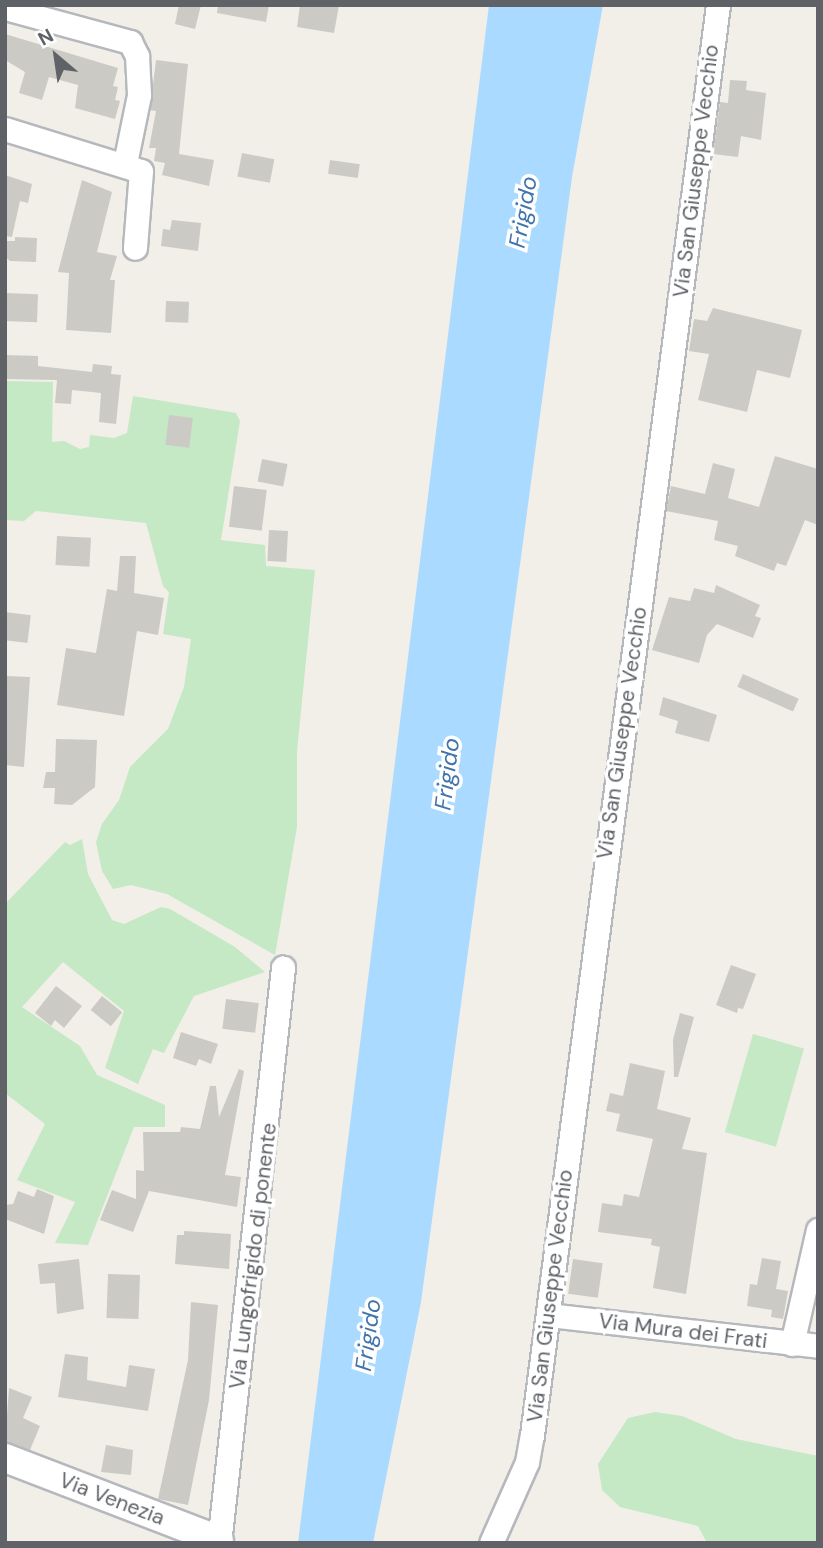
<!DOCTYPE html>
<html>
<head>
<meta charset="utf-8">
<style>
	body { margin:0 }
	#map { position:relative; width:823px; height:1548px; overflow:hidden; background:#f1efe8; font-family:"DM Sans",sans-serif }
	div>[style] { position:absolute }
	.green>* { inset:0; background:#c5e8c5; transform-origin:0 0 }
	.water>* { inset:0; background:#aadaff }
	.building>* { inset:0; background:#cccac5; transform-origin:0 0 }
	.roads { filter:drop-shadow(2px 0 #b5b8bc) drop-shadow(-2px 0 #b5b8bc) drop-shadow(0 2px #b5b8bc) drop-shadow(0 -2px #b5b8bc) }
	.minor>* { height:23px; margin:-11.5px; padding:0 11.5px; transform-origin:11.5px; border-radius:11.5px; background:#fff }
	.tertiary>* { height:28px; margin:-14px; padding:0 14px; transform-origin:14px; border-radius:14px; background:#fff }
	span { translate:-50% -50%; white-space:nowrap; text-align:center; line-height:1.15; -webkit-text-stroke:7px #fff; paint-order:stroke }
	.street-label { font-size:21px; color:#5f6368 }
	.water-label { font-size:23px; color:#4174aa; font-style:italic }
	.frame { position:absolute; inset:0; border:7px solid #5f6368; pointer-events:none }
	.north { position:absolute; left:21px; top:21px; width:70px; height:70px; -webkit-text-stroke:5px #fff; paint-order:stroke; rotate:331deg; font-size:19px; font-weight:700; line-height:28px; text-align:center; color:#5f6368 }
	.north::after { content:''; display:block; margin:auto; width:24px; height:32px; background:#5f6368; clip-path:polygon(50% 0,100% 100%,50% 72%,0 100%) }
</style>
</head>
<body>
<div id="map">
	<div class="green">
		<i style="clip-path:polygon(5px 381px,53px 382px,52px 442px,64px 441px,80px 449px,89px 447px,90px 435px,114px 438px,127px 433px,133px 396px,236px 413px,240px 421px,221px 540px,265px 545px,266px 566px,315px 570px,297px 751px,297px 827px,275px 955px,167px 894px,131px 885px,113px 889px,102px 871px,96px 842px,102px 824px,119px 800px,130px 767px,168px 729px,184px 687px,191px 639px,163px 634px,169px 592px,163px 586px,146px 523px,36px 511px,24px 521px,5px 520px)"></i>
		<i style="clip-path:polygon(82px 839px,88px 874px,112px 920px,124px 924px,161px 907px,170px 909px,235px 947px,265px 972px,194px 996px,164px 1053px,153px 1049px,138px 1084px,105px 1068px,124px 1011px,63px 962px,22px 1007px,80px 1046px,97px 1075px,165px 1105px,165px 1127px,134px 1127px,88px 1245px,55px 1243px,75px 1202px,17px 1180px,45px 1124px,5px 1093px,5px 904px,65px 842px,70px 845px)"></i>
		<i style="left:753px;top:1034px;width:53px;height:102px;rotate:16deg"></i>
		<i style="clip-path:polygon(655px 1412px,682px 1416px,736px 1439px,818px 1456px,818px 1543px,707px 1543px,698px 1526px,620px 1507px,602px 1490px,598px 1464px,628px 1418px)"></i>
	</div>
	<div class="water">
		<i style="clip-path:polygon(489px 5px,603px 5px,572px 177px,421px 1302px,373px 1543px,298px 1543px)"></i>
	</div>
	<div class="building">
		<i style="clip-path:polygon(179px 5px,201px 5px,195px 29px,175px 24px)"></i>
		<i style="clip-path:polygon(218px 5px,269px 5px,266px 22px,217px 13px)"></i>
		<i style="clip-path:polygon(300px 5px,339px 5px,334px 33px,297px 27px)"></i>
		<i style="clip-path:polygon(5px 34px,118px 68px,113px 86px,118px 87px,115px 100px,120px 101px,115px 119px,75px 108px,78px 85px,49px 77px,42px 100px,19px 93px,25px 72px,5px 60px)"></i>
		<i style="clip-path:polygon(156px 60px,188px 64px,179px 154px,214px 160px,209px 186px,162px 175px,165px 163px,154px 161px,156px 148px,149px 148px,156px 111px,150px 110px)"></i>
		<i style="clip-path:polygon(730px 80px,747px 81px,746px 90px,766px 93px,761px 140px,741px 136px,738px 157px,713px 154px,720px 102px,728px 103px)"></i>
		<i style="left:242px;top:153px;width:33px;height:24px;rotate:11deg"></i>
		<i style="left:330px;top:160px;width:30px;height:14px;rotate:8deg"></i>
		<i style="clip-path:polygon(5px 175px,32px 184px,28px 203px,20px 201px,12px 237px,5px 236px)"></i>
		<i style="clip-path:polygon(82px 180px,112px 192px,97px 252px,117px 256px,110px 280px,115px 280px,111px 333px,66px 330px,69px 273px,58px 272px)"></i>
		<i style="clip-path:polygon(172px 220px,201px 223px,198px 251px,161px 246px,163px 229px,170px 230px)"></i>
		<i style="clip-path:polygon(15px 237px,37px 238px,36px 262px,10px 261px,5px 257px,5px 241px,15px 241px)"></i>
		<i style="left:5px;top:293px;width:33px;height:28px;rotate:2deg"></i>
		<i style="left:166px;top:301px;width:23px;height:21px;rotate:2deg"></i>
		<i style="clip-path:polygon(713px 308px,802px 330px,790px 378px,757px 370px,747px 412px,698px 400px,709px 354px,689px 351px,694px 319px,707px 321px)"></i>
		<i style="clip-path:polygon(5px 355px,38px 356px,38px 366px,92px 372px,93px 364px,112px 366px,111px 374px,121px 375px,116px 424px,99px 422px,101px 393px,72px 390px,71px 404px,55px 403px,57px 380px,5px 379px)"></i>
		<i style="left:169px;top:415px;width:24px;height:30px;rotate:7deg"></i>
		<i style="clip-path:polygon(775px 456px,818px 469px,818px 525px,805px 520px,786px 566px,777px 563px,774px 571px,735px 556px,738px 546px,714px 540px,718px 521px,666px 511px,671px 486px,705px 494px,713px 463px,735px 469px,728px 498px,759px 507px)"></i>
		<i style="left:262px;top:459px;width:26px;height:23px;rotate:11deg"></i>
		<i style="left:234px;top:486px;width:33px;height:41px;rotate:7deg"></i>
		<i style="left:269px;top:530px;width:19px;height:31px;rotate:3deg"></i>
		<i style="left:57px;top:536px;width:34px;height:29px;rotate:3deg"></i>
		<i style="clip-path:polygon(120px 556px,136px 556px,134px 593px,164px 598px,158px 635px,137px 631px,124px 716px,57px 705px,66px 648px,96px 653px,107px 589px,117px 591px)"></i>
		<i style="clip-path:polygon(716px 585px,760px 605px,755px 616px,761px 618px,753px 638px,717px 624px,707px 635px,699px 663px,652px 650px,669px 597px,690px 601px,694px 588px,714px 593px)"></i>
		<i style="left:5px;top:612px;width:26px;height:28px;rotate:7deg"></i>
		<i style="left:743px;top:674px;width:61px;height:14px;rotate:24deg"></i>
		<i style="clip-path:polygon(5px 676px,30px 677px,24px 767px,5px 765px)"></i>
		<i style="clip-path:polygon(663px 697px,717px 715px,709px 742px,675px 733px,678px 721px,659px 715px)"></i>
		<i style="clip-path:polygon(56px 739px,97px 740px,95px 787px,72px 805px,54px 804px,55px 788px,43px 788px,46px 772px,55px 772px)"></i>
		<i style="clip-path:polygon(731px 965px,756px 974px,743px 1009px,738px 1008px,737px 1013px,716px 1005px)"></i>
		<i style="clip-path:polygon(56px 986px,82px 1006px,64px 1028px,55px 1020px,51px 1026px,35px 1013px)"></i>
		<i style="left:102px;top:996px;width:26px;height:18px;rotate:39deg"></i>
		<i style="left:226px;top:999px;width:33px;height:30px;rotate:7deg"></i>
		<i style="clip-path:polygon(680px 1013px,694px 1017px,678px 1077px,674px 1077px,673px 1040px)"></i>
		<i style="clip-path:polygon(181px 1032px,218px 1044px,211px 1064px,199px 1059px,196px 1066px,173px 1058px)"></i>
		<i style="clip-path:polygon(630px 1063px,665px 1071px,657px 1109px,691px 1118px,682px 1149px,707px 1153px,686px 1294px,653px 1288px,660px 1247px,651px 1245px,652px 1239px,598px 1232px,602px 1203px,622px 1206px,624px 1194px,639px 1197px,653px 1139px,616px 1131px,620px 1114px,606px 1111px,610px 1093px,623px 1096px)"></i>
		<i style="clip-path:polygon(239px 1069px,244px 1071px,225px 1175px,241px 1177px,237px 1207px,149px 1191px,133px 1232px,100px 1220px,112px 1190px,136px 1199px,136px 1170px,144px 1171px,143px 1132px,180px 1132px,181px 1127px,200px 1129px,210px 1086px,216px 1086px,219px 1117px)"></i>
		<i style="clip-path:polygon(37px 1189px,54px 1196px,44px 1234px,5px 1219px,5px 1205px,13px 1204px,18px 1191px,34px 1197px)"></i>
		<i style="clip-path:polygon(184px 1231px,231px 1234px,229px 1269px,175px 1264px,177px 1235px,184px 1235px)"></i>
		<i style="clip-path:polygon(762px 1258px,781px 1261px,776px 1289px,788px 1291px,783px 1319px,771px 1317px,772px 1310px,747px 1306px,750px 1284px,757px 1285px)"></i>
		<i style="clip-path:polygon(79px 1259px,84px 1309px,57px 1314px,55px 1283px,40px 1284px,38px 1264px)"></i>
		<i style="left:573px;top:1259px;width:30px;height:35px;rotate:8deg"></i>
		<i style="left:108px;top:1274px;width:32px;height:44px;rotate:2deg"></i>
		<i style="clip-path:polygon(191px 1302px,218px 1305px,209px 1400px,188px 1505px,158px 1499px,188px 1360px)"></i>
		<i style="clip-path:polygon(65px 1354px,88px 1357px,87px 1380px,126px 1387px,129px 1365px,155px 1369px,148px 1411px,58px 1397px)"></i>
		<i style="clip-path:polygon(9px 1388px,32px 1397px,23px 1418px,40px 1426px,30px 1450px,5px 1442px)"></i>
		<i style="clip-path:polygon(106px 1445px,133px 1450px,131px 1475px,101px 1472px)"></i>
	</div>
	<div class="roads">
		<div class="minor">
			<i style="left:5px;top:8px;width:130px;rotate:15.2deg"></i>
			<i style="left:130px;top:42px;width:16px;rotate:63deg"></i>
			<i style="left:137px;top:56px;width:39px;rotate:87deg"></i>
			<i style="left:139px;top:95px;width:69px;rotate:101.6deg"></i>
			<i style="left:5px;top:129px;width:142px;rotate:17.2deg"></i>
			<i style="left:141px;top:171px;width:77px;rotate:94.5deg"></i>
			<i style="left:548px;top:1315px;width:272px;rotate:6.5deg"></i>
			<i style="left:792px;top:1344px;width:117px;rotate:-77.2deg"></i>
			<i style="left:219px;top:1543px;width:579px;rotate:-83.65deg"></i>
			<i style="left:491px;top:1543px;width:89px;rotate:-66deg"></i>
			<i style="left:527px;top:1462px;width:27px;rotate:-80deg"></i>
			<i style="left:532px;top:1435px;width:1442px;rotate:-82.59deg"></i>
		</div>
		<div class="tertiary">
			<i style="left:5px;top:1458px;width:229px;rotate:21deg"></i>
		</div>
	</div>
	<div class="street-label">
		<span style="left:696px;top:171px;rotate:-83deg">Via San Giuseppe Vecchio</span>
		<span style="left:622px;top:733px;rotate:-82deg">Via San Giuseppe Vecchio</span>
		<span style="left:253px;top:1256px;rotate:-83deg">Via Lungofrigido di ponente</span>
		<span style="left:550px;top:1296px;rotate:-83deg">Via San Giuseppe Vecchio</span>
		<span style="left:683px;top:1331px;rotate:7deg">Via Mura dei Frati</span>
		<span style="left:112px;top:1499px;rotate:21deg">Via Venezia</span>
	</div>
	<div class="water-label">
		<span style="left:523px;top:212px;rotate:-80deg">Frigido</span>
		<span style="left:447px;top:774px;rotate:-83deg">Frigido</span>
		<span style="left:368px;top:1335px;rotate:-82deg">Frigido</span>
	</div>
	<div class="frame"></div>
	<div class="north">N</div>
</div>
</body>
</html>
